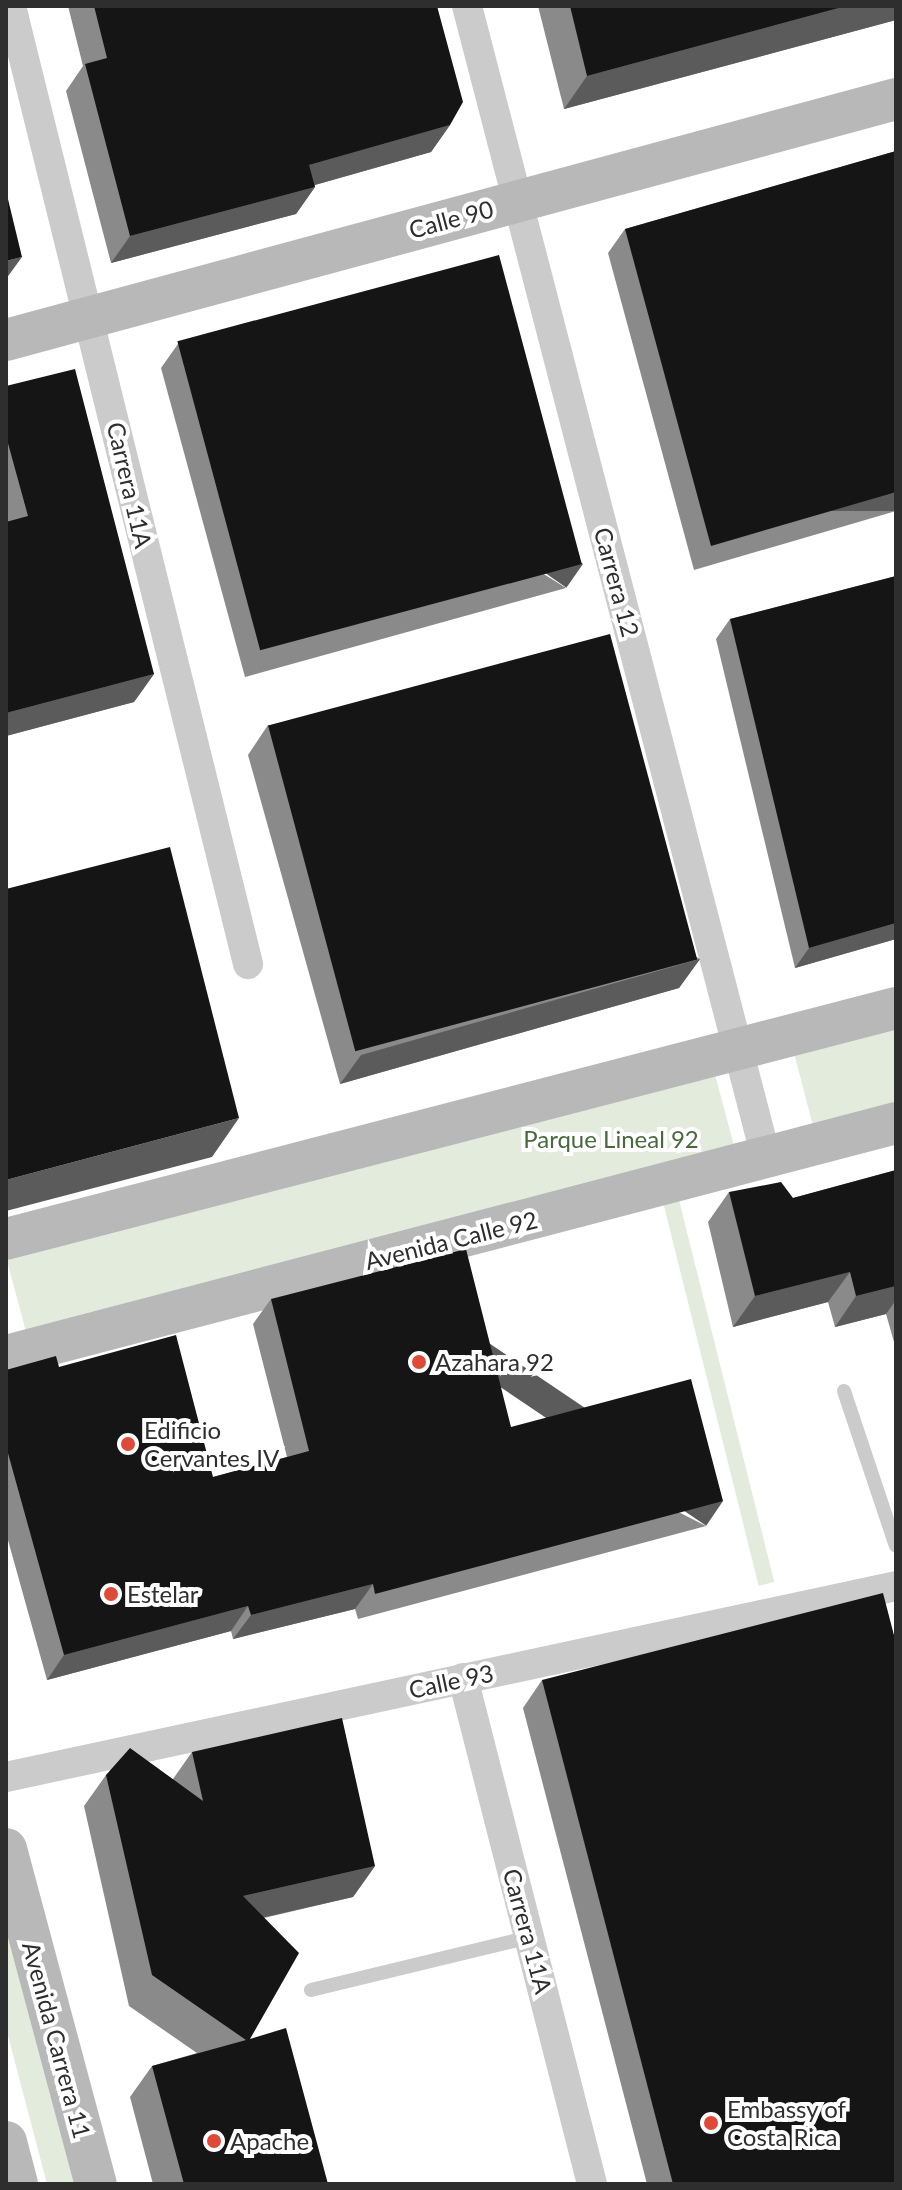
<!DOCTYPE html>
<html>
<head>
<meta charset="utf-8">
<style>
	body { margin:0 }
	#map { position:relative; width:902px; height:2190px; overflow:hidden; background:#fff; font-family:Lato,sans-serif }
	div>[style] { position:absolute }
	.green>* { inset:0; background:#e2ebdc; transform-origin:0 0 }
	.lane>* { height:14px; margin:-7px; padding:0 7px; transform-origin:7px; border-radius:7px; background:#cbcbcb }
	.street>* { height:30px; margin:-15px; padding:0 15px; transform-origin:15px; border-radius:15px; background:#cbcbcb }
	.secondary>* { height:42px; margin:-21px; padding:0 21px; transform-origin:21px; border-radius:21px; background:#b8b8b8 }
	.wall>* { inset:0; background:#8a8a8a }
	.shaded-wall>* { inset:0; background:#5b5b5b; transform-origin:0 0 }
	.building>* { inset:0; background:#151515; transform-origin:0 0 }
	.dots>* { width:22px; height:22px; translate:-50% -50%; box-sizing:border-box; border:4px solid #fff; border-radius:50% }
	span { translate:-50% -50%; white-space:nowrap; text-align:center; line-height:1.15; -webkit-text-stroke:8px #fff; paint-order:stroke }
	.street-label { font-size:24px; color:#2e2e2e }
	.park-label { font-size:24px; color:#49693d }
	.poi-label { font-size:24px; color:#2e2e2e }
	.left { translate:0 -50%; text-align:left }
	.frame { position:absolute; inset:0; border:8px solid #2e2e2e; pointer-events:none }
</style>
</head>
<body>
<div id="map">
	<div class="green">
		<i style="clip-path:polygon(896px 1021px,896px 1104px,813px 1126px,793px 1049px)"></i>
		<i style="left:714px;top:1071px;width:79px;height:732px;rotate:75deg"></i>
		<i style="left:676px;top:1188px;width:406px;height:16px;rotate:76deg"></i>
		<i style="clip-path:polygon(6px 1891px,83px 2184px,47px 2184px,6px 2028px)"></i>
	</div>
	<div class="lane">
		<i style="left:844px;top:1391px;width:163px;rotate:71.5deg"></i>
		<i style="left:311px;top:1990px;width:225px;rotate:-13.6deg"></i>
	</div>
	<div class="street">
		<i style="left:11px;top:6px;width:987px;rotate:76.1deg"></i>
		<i style="left:467px;top:6px;width:1189px;rotate:75.44deg"></i>
		<i style="left:463px;top:1678px;width:522px;rotate:75.7deg"></i>
		<i style="left:6px;top:1777px;width:910px;rotate:-12.11deg"></i>
	</div>
	<div class="secondary">
		<i style="left:6px;top:340px;width:922px;rotate:-15.15deg"></i>
		<i style="left:6px;top:1239px;width:919px;rotate:-14.55deg"></i>
		<i style="left:6px;top:1356px;width:920px;rotate:-14.67deg"></i>
		<i style="left:6px;top:1849px;width:347px;rotate:75deg"></i>
		<i style="left:6px;top:2142px;width:43px;rotate:75.3deg"></i>
	</div>
	<div class="wall">
		<i style="clip-path:polygon(68px 6px,437px 6px,450px 125px,431px 152px,315px 185px,315px 187px,296px 214px,111px 263px,66px 91px,83px 66px)"></i>
		<i style="clip-path:polygon(538px 6px,896px 6px,896px 20px,564px 109px)"></i>
		<i style="clip-path:polygon(896px 151px,896px 511px,694px 570px,608px 253px,625px 229px)"></i>
		<i style="clip-path:polygon(178px 344px,566px 588px,245px 677px,161px 368px)"></i>
		<i style="clip-path:polygon(6px 386px,154px 674px,134px 702px,6px 736px)"></i>
		<i style="clip-path:polygon(896px 576px,896px 939px,795px 968px,716px 639px,730px 619px)"></i>
		<i style="clip-path:polygon(268px 725px,700px 959px,679px 988px,340px 1084px,248px 755px)"></i>
		<i style="clip-path:polygon(896px 1170px,896px 1349px,886px 1314px,835px 1327px,828px 1302px,733px 1327px,708px 1222px,729px 1192px,793px 1198px)"></i>
		<i style="clip-path:polygon(271px 1299px,511px 1427px,706px 1526px,358px 1619px,355px 1609px,233px 1639px,231px 1631px,47px 1680px,6px 1533px,6px 1370px,59px 1367px,213px 1477px,287px 1457px,253px 1324px)"></i>
		<i style="clip-path:polygon(542px 1680px,896px 2184px,647px 2184px,523px 1708px)"></i>
		<i style="clip-path:polygon(192px 1752px,375px 1866px,353px 1897px,264px 1918px,250px 2039px,328px 2184px,153px 2184px,130px 2097px,152px 2066px,197px 2053px,129px 2006px,84px 1806px,106px 1775px,173px 1779px)"></i>
	</div>
	<div class="shaded-wall">
		<i style="clip-path:polygon(846px 6px,896px 6px,896px 20px,564px 109px,587px 76px)"></i>
		<i style="clip-path:polygon(450px 125px,431px 152px,290px 192px,309px 165px)"></i>
		<i style="clip-path:polygon(315px 187px,296px 214px,111px 263px,130px 236px)"></i>
		<i style="clip-path:polygon(22px 257px,6px 279px,6px 261px)"></i>
		<i style="left:896px;top:492px;width:19px;height:193px;rotate:90deg"></i>
		<i style="left:583px;top:564px;width:29px;height:333px;rotate:125deg"></i>
		<i style="clip-path:polygon(154px 674px,134px 702px,6px 736px,6px 713px)"></i>
		<i style="clip-path:polygon(896px 923px,896px 939px,795px 968px,809px 948px)"></i>
		<i style="clip-path:polygon(700px 959px,679px 988px,340px 1084px,361px 1055px)"></i>
		<i style="clip-path:polygon(239px 1118px,212px 1157px,6px 1211px,6px 1180px)"></i>
		<i style="clip-path:polygon(850px 1272px,828px 1302px,733px 1327px,755px 1296px)"></i>
		<i style="clip-path:polygon(896px 1286px,896px 1300px,886px 1314px,835px 1327px,856px 1296px)"></i>
		<i style="left:723px;top:1501px;width:30px;height:360px;rotate:124deg"></i>
		<i style="clip-path:polygon(373px 1584px,355px 1609px,233px 1639px,251px 1615px)"></i>
		<i style="clip-path:polygon(248px 1606px,231px 1631px,47px 1680px,64px 1655px)"></i>
		<i style="clip-path:polygon(375px 1866px,353px 1897px,221px 1927px,243px 1896px)"></i>
	</div>
	<div class="building">
		<i style="clip-path:polygon(94px 6px,437px 6px,463px 102px,450px 125px,309px 165px,315px 187px,130px 236px,85px 64px,107px 58px)"></i>
		<i style="clip-path:polygon(570px 6px,846px 6px,587px 76px)"></i>
		<i style="clip-path:polygon(896px 151px,896px 492px,711px 546px,625px 229px)"></i>
		<i style="clip-path:polygon(6px 191px,22px 257px,6px 261px)"></i>
		<i style="left:499px;top:255px;width:320px;height:333px;rotate:75deg"></i>
		<i style="clip-path:polygon(75px 369px,154px 674px,6px 713px,6px 522px,28px 516px,6px 436px,6px 386px)"></i>
		<i style="clip-path:polygon(896px 576px,896px 923px,809px 948px,730px 619px)"></i>
		<i style="left:610px;top:634px;width:337px;height:354px;rotate:75deg"></i>
		<i style="clip-path:polygon(170px 847px,239px 1118px,6px 1180px,6px 889px)"></i>
		<i style="clip-path:polygon(896px 1170px,896px 1286px,856px 1296px,850px 1272px,755px 1296px,729px 1192px,781px 1182px,793px 1198px)"></i>
		<i style="clip-path:polygon(466px 1249px,511px 1427px,691px 1379px,723px 1501px,375px 1594px,373px 1584px,251px 1615px,248px 1606px,64px 1655px,6px 1446px,6px 1370px,56px 1356px,59px 1367px,176px 1335px,213px 1477px,309px 1451px,271px 1299px)"></i>
		<i style="clip-path:polygon(883px 1593px,896px 1643px,896px 2184px,673px 2184px,542px 1680px)"></i>
		<i style="clip-path:polygon(342px 1718px,375px 1866px,243px 1896px,299px 1953px,250px 2039px,286px 2028px,328px 2184px,184px 2184px,152px 2066px,246px 2040px,152px 1975px,106px 1775px,130px 1748px,203px 1801px,192px 1752px)"></i>
	</div>
	<div class="dots">
		<i style="left:419px;top:1362px;background:#df4936"></i>
		<i style="left:128px;top:1444px;background:#df4936"></i>
		<i style="left:111px;top:1594px;background:#df4936"></i>
		<i style="left:711px;top:2123px;background:#df4936"></i>
		<i style="left:214px;top:2141px;background:#df4936"></i>
	</div>
	<div class="street-label">
		<span style="left:451px;top:219px;rotate:-15deg">Calle 90</span>
		<span style="left:130px;top:485px;rotate:77deg">Carrera 11A</span>
		<span style="left:617px;top:582px;rotate:75deg">Carrera 12</span>
		<span style="left:451px;top:1240px;rotate:-14deg">Avenida Calle 92</span>
		<span style="left:451px;top:1681px;rotate:-12deg">Calle 93</span>
		<span style="left:528px;top:1931px;rotate:75deg">Carrera 11A</span>
		<span style="left:57px;top:2040px;rotate:75deg">Avenida Carrera 11</span>
	</div>
	<div class="park-label">
		<span style="left:611px;top:1139px">Parque Lineal 92</span>
	</div>
	<div class="poi-label">
		<span class="left" style="left:435px;top:1362px">Azahara 92</span>
		<span class="left" style="left:144px;top:1444px">Edificio<br>Cervantes IV</span>
		<span class="left" style="left:127px;top:1594px">Estelar</span>
		<span class="left" style="left:727px;top:2123px">Embassy of<br>Costa Rica</span>
		<span class="left" style="left:230px;top:2141px">Apache</span>
	</div>
	<div class="frame"></div>
</div>
</body>
</html>
